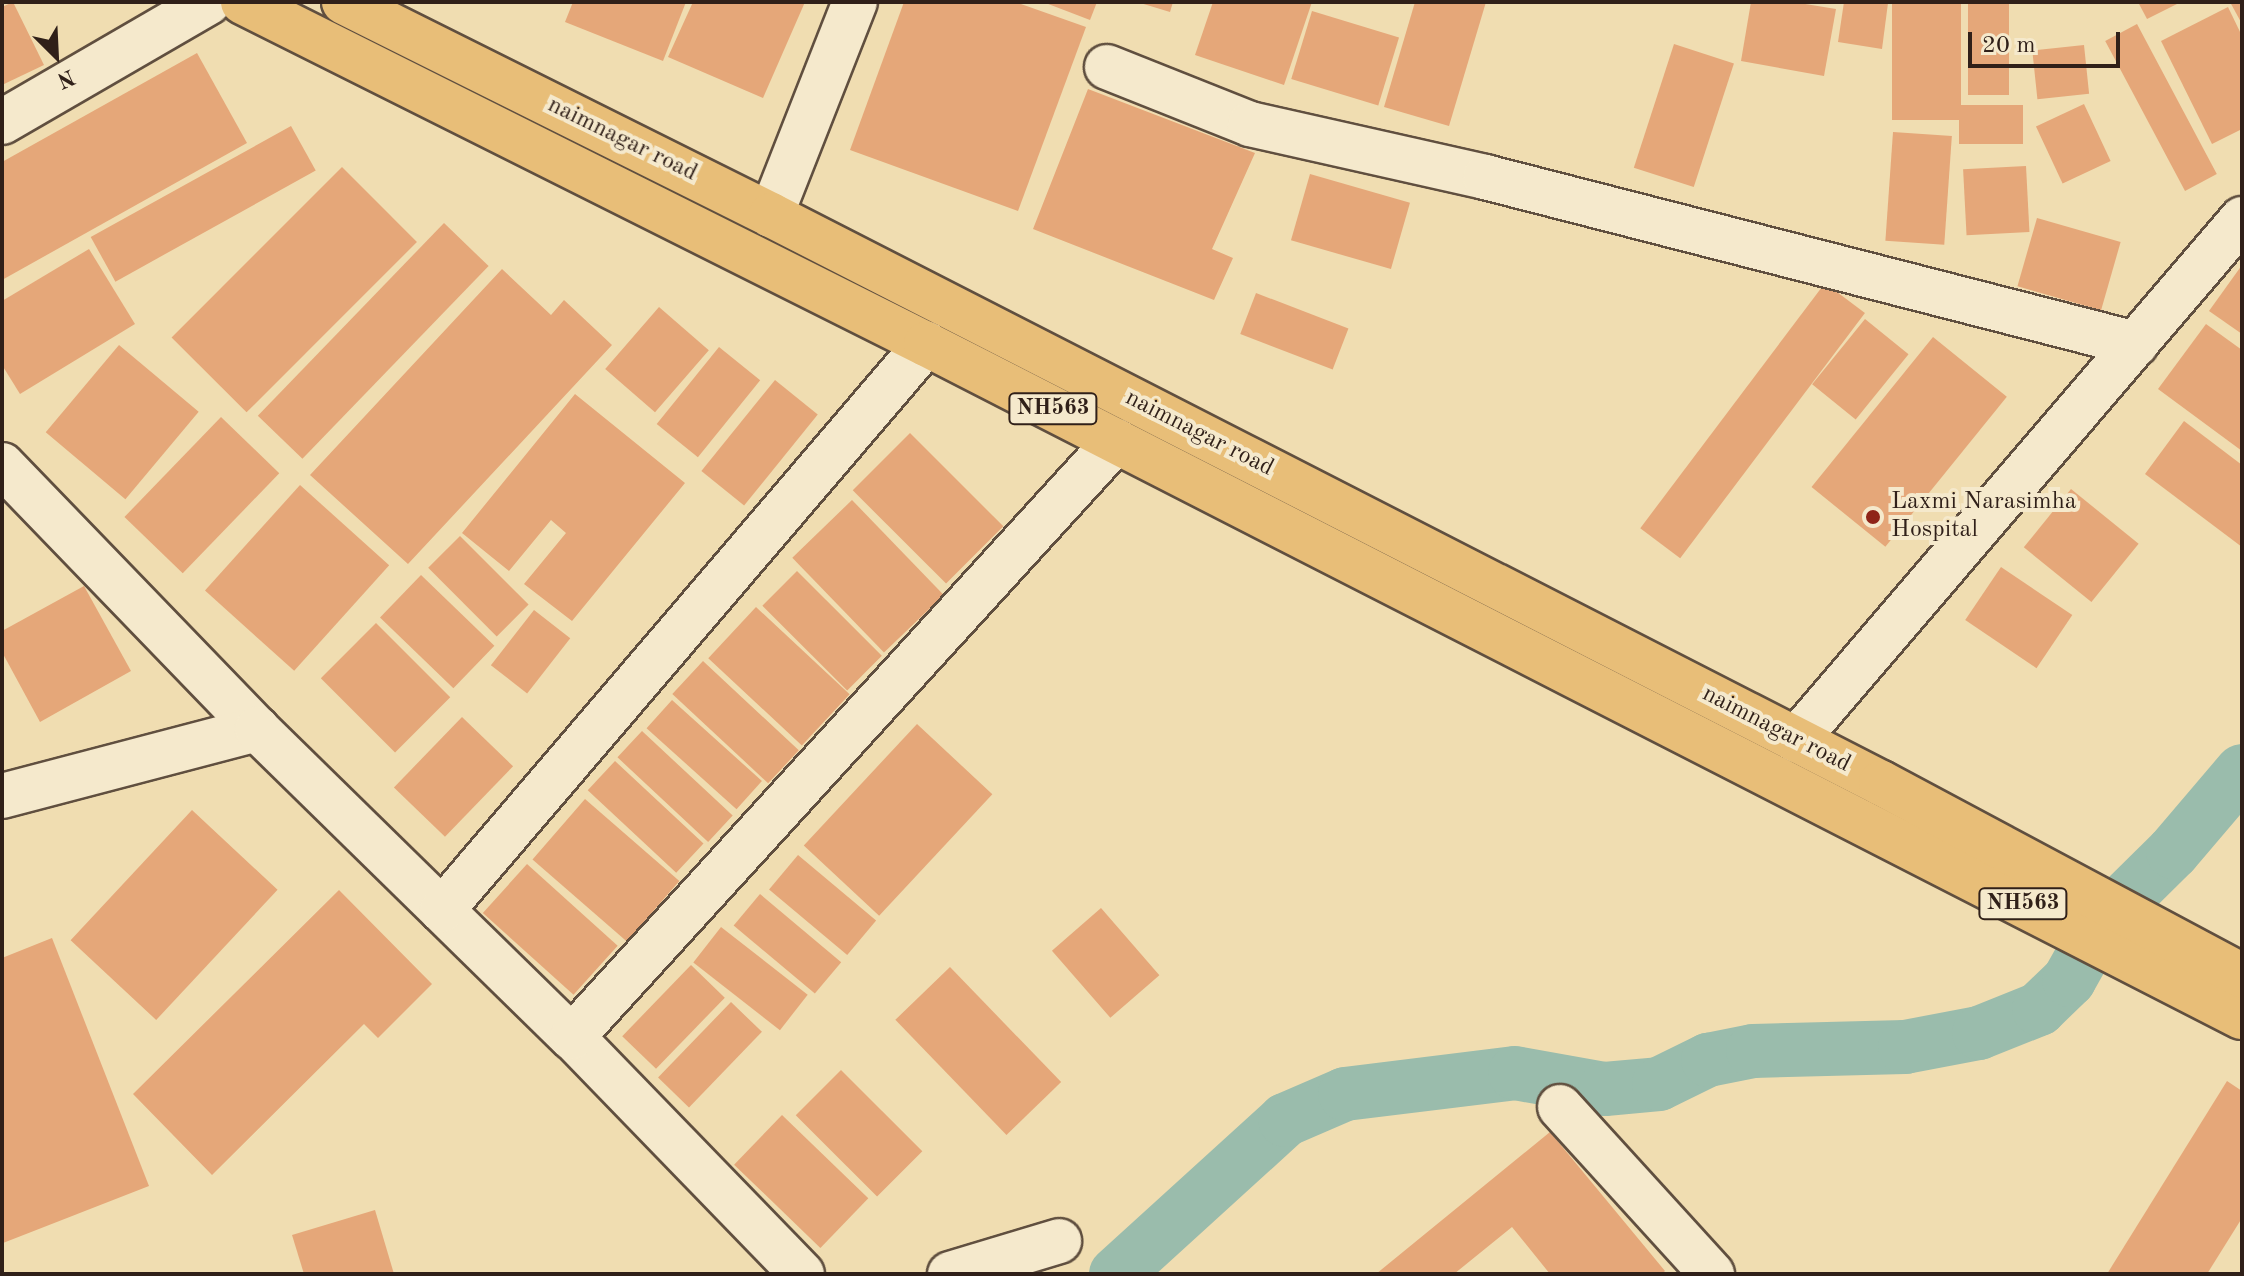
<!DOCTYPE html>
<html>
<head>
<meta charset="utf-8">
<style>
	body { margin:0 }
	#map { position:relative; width:2244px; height:1276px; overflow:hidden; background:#f0ddb1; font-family:"Old Standard TT",serif }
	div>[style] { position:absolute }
	.canal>* { height:54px; margin:-27px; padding:0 27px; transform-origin:27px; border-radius:27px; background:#9abcac }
	.building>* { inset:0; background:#e5a779; transform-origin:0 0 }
	.roads { filter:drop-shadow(2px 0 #604f3f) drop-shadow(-2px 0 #604f3f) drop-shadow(0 2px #604f3f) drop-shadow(0 -2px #604f3f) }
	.street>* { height:44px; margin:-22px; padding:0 22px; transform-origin:22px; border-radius:22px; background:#f5e9cc }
	.highway>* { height:44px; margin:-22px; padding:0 22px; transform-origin:22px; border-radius:22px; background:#e8be78 }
	.dots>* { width:22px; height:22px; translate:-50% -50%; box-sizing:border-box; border:4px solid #f5e9cc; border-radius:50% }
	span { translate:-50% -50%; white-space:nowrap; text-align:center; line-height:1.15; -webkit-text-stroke:8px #f5e9cc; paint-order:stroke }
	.shield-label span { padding:2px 6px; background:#f5e9cc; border:2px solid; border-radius:6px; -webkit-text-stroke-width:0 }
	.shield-label { font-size:22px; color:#302019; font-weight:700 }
	.street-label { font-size:24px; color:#302019 }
	.poi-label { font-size:24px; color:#302019 }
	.left { translate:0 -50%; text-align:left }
	.frame { position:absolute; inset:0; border:4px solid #302019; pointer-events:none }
	.north { position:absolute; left:16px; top:16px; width:80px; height:80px; -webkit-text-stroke:6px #f5e9cc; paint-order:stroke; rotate:156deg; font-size:22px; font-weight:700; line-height:32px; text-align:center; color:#302019 }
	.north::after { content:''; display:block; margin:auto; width:28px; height:36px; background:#302019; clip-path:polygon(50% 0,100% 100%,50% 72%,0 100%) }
	.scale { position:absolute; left:1968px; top:32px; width:152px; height:36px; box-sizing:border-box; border:4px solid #302019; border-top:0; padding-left:10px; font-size:24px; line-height:28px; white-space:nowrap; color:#302019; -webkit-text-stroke:6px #f5e9cc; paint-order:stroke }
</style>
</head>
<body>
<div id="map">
	<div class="canal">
		<i style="left:1116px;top:1274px;width:229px;rotate:-42.3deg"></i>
		<i style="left:1285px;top:1120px;width:65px;rotate:-23.4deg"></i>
		<i style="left:1345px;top:1094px;width:171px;rotate:-7deg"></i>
		<i style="left:1515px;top:1073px;width:91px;rotate:10.1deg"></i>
		<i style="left:1605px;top:1089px;width:54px;rotate:-5.3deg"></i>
		<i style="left:1659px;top:1084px;width:55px;rotate:-26.1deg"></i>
		<i style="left:1708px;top:1060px;width:46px;rotate:-11.3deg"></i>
		<i style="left:1753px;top:1051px;width:152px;rotate:-1.5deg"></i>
		<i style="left:1905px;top:1047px;width:75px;rotate:-10.7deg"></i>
		<i style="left:1979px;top:1033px;width:65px;rotate:-21.8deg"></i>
		<i style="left:2039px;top:1009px;width:42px;rotate:-44deg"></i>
		<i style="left:2069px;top:980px;width:65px;rotate:-60.7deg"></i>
		<i style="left:2101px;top:923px;width:101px;rotate:-44.6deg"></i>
		<i style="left:2173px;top:852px;width:106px;rotate:-49.6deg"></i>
	</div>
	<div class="building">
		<i style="clip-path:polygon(13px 2px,44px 65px,2px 85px,2px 7px)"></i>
		<i style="clip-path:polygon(573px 2px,686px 2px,663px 61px,565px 22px)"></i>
		<i style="clip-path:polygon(693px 2px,805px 2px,763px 98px,668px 57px)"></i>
		<i style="clip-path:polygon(904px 2px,1015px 2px,1086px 27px,1018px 211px,850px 150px)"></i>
		<i style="clip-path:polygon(1043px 2px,1097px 2px,1090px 20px)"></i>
		<i style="clip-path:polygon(1137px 2px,1173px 2px,1170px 12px)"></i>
		<i style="clip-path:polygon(1213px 2px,1312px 2px,1284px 85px,1195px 55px)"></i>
		<i style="clip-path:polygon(1415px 2px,1486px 2px,1449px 126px,1384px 107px)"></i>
		<i style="clip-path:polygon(1751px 2px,1793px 2px,1836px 9px,1824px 76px,1741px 61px)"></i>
		<i style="clip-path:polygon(1844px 2px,1888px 3px,1882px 49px,1838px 42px)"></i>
		<i style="left:1892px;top:2px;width:69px;height:118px"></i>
		<i style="left:1968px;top:2px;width:41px;height:93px"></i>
		<i style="clip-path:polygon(2138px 2px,2181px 2px,2147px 19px)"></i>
		<i style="clip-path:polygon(2230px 2px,2242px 2px,2242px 24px)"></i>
		<i style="clip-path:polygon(2228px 7px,2242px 36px,2242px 129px,2212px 144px,2161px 41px)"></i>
		<i style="left:1312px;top:11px;width:91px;height:71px;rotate:17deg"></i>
		<i style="left:2137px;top:24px;width:170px;height:36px;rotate:62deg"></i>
		<i style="left:1674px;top:44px;width:63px;height:130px;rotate:18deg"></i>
		<i style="left:2084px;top:45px;width:49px;height:52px;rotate:84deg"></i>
		<i style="clip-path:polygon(197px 53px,247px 143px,2px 280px,2px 162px)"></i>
		<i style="clip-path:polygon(1088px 89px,1255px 153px,1212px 249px,1233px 258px,1214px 300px,1033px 229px)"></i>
		<i style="left:2084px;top:104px;width:63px;height:53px;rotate:65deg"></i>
		<i style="left:2023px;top:105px;width:39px;height:64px;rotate:90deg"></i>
		<i style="left:291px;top:126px;width:51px;height:229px;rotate:61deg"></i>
		<i style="left:1893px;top:132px;width:59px;height:109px;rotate:4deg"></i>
		<i style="left:2026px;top:166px;width:66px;height:63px;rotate:87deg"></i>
		<i style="left:342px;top:167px;width:106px;height:241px;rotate:45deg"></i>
		<i style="left:1310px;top:174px;width:104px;height:69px;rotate:16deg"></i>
		<i style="left:2037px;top:218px;width:87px;height:71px;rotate:16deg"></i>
		<i style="left:444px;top:223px;width:62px;height:268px;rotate:44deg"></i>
		<i style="clip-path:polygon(89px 249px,135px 324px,20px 394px,2px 365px,2px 301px)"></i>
		<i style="clip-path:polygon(2242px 265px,2242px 334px,2209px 311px)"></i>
		<i style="clip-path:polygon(502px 269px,551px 315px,564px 300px,612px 345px,408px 564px,310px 475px)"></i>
		<i style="left:1825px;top:283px;width:50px;height:307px;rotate:37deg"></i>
		<i style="left:1256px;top:293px;width:99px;height:44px;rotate:21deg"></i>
		<i style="left:659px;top:307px;width:66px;height:82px;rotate:41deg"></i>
		<i style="left:1865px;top:319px;width:56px;height:84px;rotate:39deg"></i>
		<i style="clip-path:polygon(2206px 324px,2242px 350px,2242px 451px,2158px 389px)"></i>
		<i style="left:1933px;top:337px;width:95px;height:193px;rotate:39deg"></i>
		<i style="left:119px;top:345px;width:104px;height:114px;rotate:40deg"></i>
		<i style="left:719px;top:347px;width:53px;height:99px;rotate:39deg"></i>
		<i style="left:775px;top:380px;width:55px;height:117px;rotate:39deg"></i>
		<i style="clip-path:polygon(575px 394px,685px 483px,572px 621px,524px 584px,566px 533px,551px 520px,509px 571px,462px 533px)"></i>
		<i style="left:221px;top:417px;width:81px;height:139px;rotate:44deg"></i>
		<i style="clip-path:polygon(2184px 421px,2242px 465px,2242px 547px,2145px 474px)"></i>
		<i style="left:910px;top:433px;width:132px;height:81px;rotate:45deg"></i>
		<i style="left:300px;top:485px;width:120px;height:142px;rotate:42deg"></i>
		<i style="left:2071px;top:489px;width:87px;height:75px;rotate:39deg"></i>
		<i style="left:852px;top:500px;width:132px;height:83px;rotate:46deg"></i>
		<i style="left:460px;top:536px;width:97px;height:45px;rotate:45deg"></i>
		<i style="left:2001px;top:567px;width:86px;height:64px;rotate:34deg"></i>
		<i style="left:797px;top:571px;width:120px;height:49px;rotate:45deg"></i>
		<i style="left:421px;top:575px;width:102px;height:59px;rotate:44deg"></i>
		<i style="clip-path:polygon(84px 586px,131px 671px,40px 722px,2px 652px,2px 631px)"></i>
		<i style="left:756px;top:607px;width:128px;height:70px;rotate:43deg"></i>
		<i style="left:534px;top:610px;width:46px;height:70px;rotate:38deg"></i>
		<i style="left:376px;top:623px;width:105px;height:78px;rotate:45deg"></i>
		<i style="left:703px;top:661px;width:131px;height:45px;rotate:43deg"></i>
		<i style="left:672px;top:700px;width:121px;height:38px;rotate:42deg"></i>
		<i style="left:462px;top:717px;width:71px;height:98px;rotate:44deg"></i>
		<i style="left:917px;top:724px;width:103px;height:166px;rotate:43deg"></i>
		<i style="left:642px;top:731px;width:124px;height:36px;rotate:43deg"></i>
		<i style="left:615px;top:761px;width:121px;height:40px;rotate:43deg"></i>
		<i style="left:585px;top:799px;width:125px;height:80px;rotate:41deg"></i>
		<i style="left:192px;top:810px;width:117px;height:178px;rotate:43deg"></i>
		<i style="left:798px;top:855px;width:102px;height:45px;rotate:40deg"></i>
		<i style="left:527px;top:864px;width:122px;height:66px;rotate:42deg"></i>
		<i style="clip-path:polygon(339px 890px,432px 984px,378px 1038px,364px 1024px,212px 1175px,133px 1094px)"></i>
		<i style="left:760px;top:894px;width:106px;height:41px;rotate:40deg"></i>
		<i style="left:1101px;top:908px;width:89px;height:65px;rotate:49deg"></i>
		<i style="left:721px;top:927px;width:110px;height:45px;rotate:38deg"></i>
		<i style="clip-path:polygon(52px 938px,149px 1186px,3px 1243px,2px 958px)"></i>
		<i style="left:691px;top:965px;width:47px;height:99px;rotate:44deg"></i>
		<i style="left:950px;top:967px;width:160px;height:76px;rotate:46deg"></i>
		<i style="left:731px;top:1002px;width:43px;height:105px;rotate:44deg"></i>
		<i style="left:841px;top:1070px;width:115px;height:64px;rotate:45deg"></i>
		<i style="clip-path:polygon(2227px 1081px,2242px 1091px,2242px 1218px,2207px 1274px,2107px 1274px)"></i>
		<i style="left:782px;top:1115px;width:120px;height:69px;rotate:44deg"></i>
		<i style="clip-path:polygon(1550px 1132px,1665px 1271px,1662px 1274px,1550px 1274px,1512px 1227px,1454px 1274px,1376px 1274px)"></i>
		<i style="clip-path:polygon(375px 1210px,394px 1274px,304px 1274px,292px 1235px)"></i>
	</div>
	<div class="roads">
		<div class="street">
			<i style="left:1107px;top:67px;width:154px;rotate:21.7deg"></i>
			<i style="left:1250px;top:124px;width:241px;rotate:12.7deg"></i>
			<i style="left:1485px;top:177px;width:672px;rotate:14.39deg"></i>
			<i style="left:2px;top:122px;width:239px;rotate:-30.1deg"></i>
			<i style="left:771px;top:215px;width:229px;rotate:-68.5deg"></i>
			<i style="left:2px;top:465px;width:367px;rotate:46deg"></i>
			<i style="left:1796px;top:740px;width:686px;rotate:-49.43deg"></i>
			<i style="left:2px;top:796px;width:264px;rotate:-14.7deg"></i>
			<i style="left:257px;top:729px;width:441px;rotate:44.4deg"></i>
			<i style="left:442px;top:910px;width:745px;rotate:-49.47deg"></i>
			<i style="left:1560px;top:1107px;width:226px;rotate:47.7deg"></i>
			<i style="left:802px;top:1274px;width:330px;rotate:-134.1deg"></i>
			<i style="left:572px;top:1037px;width:807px;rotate:-47.61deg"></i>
			<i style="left:950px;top:1274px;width:114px;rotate:-16.8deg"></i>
		</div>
		<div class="highway">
			<i style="left:243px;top:2px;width:764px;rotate:26.6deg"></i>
			<i style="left:926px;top:344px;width:1478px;rotate:27.09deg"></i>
			<i style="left:344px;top:2px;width:477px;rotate:26.5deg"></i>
			<i style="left:771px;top:215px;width:1247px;rotate:27.1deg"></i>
			<i style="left:1881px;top:783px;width:409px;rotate:28.1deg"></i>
		</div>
	</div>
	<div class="dots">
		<i style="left:1873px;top:517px;background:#8f2418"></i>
	</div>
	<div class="shield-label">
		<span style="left:1053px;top:409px">NH563</span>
		<span style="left:2023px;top:904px">NH563</span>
	</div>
	<div class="street-label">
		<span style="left:622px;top:140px;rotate:26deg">naimnagar road</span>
		<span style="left:1199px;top:434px;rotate:27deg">naimnagar road</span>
		<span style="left:1776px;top:730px;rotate:27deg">naimnagar road</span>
	</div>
	<div class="poi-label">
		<span class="left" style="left:1891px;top:517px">Laxmi Narasimha<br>Hospital</span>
	</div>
	<div class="frame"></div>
	<div class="north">N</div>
	<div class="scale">20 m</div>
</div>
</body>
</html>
